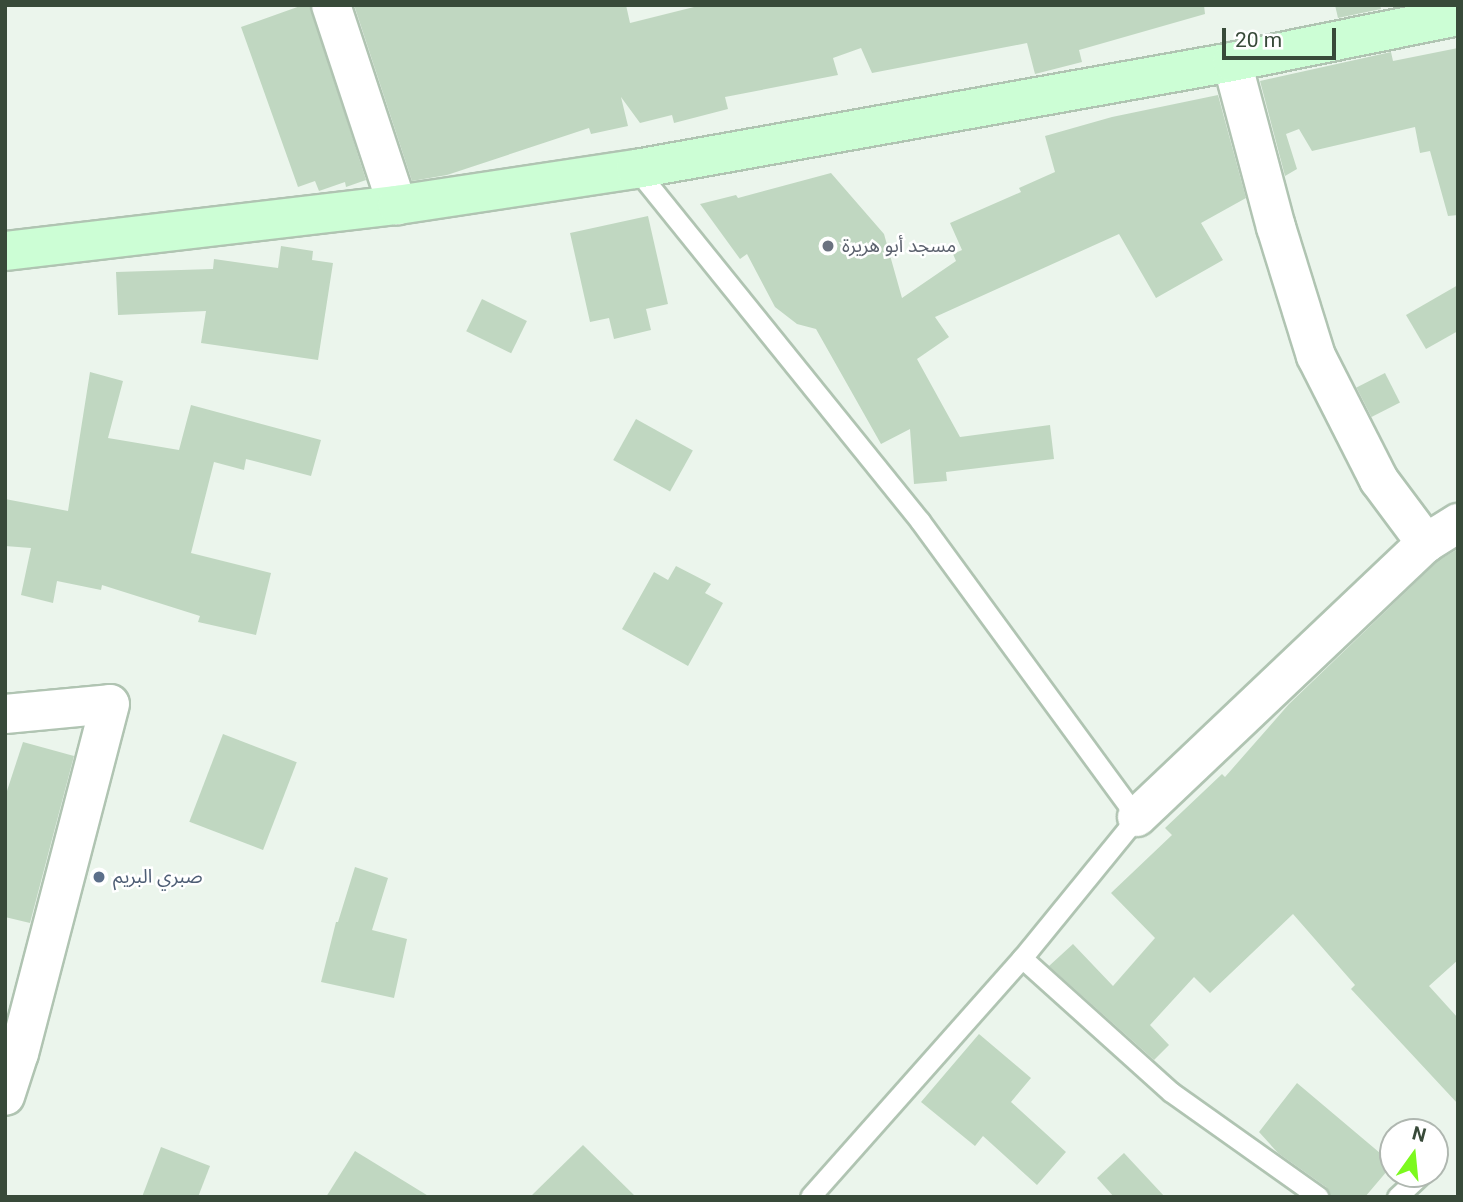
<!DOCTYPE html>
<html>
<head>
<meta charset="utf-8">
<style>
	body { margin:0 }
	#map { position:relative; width:1463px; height:1202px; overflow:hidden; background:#ebf5ec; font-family:Roboto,"Noto Sans Arabic",sans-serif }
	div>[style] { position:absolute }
	.building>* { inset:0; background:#c0d7c1; transform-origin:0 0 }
	.roads { filter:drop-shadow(2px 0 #b0c4b2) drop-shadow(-2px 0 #b0c4b2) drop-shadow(0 2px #b0c4b2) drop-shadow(0 -2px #b0c4b2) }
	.lane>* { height:19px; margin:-9.5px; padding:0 9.5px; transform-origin:9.5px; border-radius:9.5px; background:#fff }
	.street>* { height:38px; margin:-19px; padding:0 19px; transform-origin:19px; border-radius:19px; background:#fff }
	.secondary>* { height:38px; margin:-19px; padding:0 19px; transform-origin:19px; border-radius:19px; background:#ccfed5 }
	.dots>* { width:19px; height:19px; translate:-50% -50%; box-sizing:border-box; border:4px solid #fff; border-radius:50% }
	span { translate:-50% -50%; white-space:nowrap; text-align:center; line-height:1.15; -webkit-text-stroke:5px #fff; paint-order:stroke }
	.worship-label { font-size:19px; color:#5b616d }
	.left { translate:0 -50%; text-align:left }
	.service-label { font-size:19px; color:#4e5e75 }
	.frame { position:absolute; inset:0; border:7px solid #384a39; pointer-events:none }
	.north { position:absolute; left:1379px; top:1118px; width:70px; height:70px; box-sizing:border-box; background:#fff; border:2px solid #afb7b0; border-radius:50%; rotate:15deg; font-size:19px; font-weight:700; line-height:28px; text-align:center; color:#384a39 }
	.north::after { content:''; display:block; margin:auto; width:24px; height:32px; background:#7cf91e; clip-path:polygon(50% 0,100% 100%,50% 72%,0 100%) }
	.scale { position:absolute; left:1222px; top:28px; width:114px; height:32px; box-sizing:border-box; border:4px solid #384a39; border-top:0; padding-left:9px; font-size:21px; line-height:24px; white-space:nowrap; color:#384a39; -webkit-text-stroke:5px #fff; paint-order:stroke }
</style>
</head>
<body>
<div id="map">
	<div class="building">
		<i style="clip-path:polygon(303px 5px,310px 5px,366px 180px,346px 187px,345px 182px,319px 191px,315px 181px,298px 187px,241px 27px)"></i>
		<i style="clip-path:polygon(354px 5px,626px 5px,630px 23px,702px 5px,1204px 5px,1205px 14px,1079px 50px,1082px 62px,1035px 74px,1027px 43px,872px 73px,861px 48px,833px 58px,838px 75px,725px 97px,728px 109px,674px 123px,672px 115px,640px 123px,621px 97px,628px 126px,591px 134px,589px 128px,447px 175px,412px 181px)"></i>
		<i style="clip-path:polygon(1335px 5px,1380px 5px,1381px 9px,1338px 18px)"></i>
		<i style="clip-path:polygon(1458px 48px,1458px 215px,1448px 216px,1430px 151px,1420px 153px,1415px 127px,1312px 151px,1299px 129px,1286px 134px,1297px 169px,1285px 176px,1260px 81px,1391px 52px,1393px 61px)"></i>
		<i style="clip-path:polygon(1218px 95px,1246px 198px,1201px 223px,1223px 260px,1156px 298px,1119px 234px,935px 317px,949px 337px,917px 359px,960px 437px,1050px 425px,1054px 459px,946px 472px,947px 481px,914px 484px,910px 429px,881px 444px,816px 329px,797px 324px,775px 307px,747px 254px,740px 259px,700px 204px,736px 195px,738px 198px,831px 173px,884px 234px,902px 298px,956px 261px,953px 254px,962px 250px,950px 223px,1021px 192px,1019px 188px,1055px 172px,1045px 136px,1112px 117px)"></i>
		<i style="clip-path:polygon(648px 216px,668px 304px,646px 309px,651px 330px,614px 339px,609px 318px,590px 322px,570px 233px)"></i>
		<i style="clip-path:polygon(281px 246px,313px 251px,312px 260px,333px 263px,318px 360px,201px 343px,206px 311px,118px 315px,116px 272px,213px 269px,214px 259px,278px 268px)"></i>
		<i style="clip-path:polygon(1458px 285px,1458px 331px,1426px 349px,1406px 315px)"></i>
		<i style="left:482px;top:299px;width:50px;height:36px;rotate:26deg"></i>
		<i style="clip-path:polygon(90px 372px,123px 381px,108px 438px,179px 450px,191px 405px,321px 440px,311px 476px,246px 459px,244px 470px,214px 462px,191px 553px,271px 573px,256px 635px,198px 622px,200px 616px,102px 585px,101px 590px,57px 581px,53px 603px,21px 595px,31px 548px,5px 546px,5px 499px,68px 511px)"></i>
		<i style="left:1385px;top:373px;width:33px;height:32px;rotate:63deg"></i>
		<i style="left:636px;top:419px;width:65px;height:47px;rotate:29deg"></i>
		<i style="clip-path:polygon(1458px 549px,1458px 960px,1429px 986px,1458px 1018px,1458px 1104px,1351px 989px,1355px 985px,1293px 914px,1210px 993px,1194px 977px,1150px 1025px,1169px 1045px,1154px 1060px,1049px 966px,1073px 944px,1113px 986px,1155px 938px,1111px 893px,1172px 835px,1165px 828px,1222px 774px,1225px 777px,1289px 704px,1439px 560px)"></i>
		<i style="clip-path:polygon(676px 566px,711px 584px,705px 593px,723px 603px,688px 666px,622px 629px,654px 572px,668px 580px)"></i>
		<i style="left:223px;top:734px;width:79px;height:94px;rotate:21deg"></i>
		<i style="clip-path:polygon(23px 742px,74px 756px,30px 923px,5px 917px,5px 797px)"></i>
		<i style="clip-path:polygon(355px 867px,388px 878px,372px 930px,407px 939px,394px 998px,321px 982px,336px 922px,338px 922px)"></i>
		<i style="clip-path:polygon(979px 1034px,1031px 1078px,1011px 1102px,1066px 1152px,1037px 1185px,983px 1136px,975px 1146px,921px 1102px)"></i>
		<i style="clip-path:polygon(1297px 1083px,1393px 1164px,1365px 1197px,1331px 1197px,1326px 1187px,1278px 1153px,1259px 1132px)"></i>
		<i style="clip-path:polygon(583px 1145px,636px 1197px,530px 1197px)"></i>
		<i style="clip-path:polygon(161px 1147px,210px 1166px,198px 1197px,142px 1197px)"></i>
		<i style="clip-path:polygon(355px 1151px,430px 1197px,326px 1197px)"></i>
		<i style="clip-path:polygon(1124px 1153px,1165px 1197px,1114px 1197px,1097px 1178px)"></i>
	</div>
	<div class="roads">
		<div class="lane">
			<i style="left:636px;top:169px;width:452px;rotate:51.1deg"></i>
			<i style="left:920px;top:521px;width:367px;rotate:53.8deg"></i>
			<i style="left:1137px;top:817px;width:182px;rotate:129.2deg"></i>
			<i style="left:1022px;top:958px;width:319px;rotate:131.6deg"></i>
			<i style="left:1022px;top:958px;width:200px;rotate:42deg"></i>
			<i style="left:1171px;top:1092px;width:181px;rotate:35.4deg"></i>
			<i style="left:1397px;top:1197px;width:34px;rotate:-43deg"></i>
		</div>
		<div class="street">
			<i style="left:331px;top:5px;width:211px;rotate:71.7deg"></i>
			<i style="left:1232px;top:62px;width:171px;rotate:75.1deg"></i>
			<i style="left:1276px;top:227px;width:135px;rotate:72.8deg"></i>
			<i style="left:1316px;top:356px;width:139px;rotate:63.1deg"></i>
			<i style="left:1379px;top:480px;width:79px;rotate:53.3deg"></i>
			<i style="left:5px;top:714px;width:105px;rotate:-5.4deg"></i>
			<i style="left:110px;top:704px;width:361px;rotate:104.6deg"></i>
			<i style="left:19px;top:1053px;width:45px;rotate:108deg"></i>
			<i style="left:1137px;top:817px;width:398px;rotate:-43.5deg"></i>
			<i style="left:1426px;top:543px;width:38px;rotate:-32deg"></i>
		</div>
		<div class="secondary">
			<i style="left:5px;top:251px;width:395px;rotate:-6.7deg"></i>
			<i style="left:397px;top:205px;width:242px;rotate:-8.6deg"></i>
			<i style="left:636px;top:169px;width:606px;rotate:-10.18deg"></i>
			<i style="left:1232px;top:62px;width:231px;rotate:-11.5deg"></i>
		</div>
	</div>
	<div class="dots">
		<i style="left:828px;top:246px;background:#6b7280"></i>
		<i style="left:99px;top:877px;background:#5c6f8a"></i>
	</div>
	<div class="worship-label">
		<span class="left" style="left:842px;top:246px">مسجد أبو هريرة</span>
	</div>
	<div class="service-label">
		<span class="left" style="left:113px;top:877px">صبري البريم</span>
	</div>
	<div class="frame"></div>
	<div class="north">N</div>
	<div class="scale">20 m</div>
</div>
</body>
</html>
